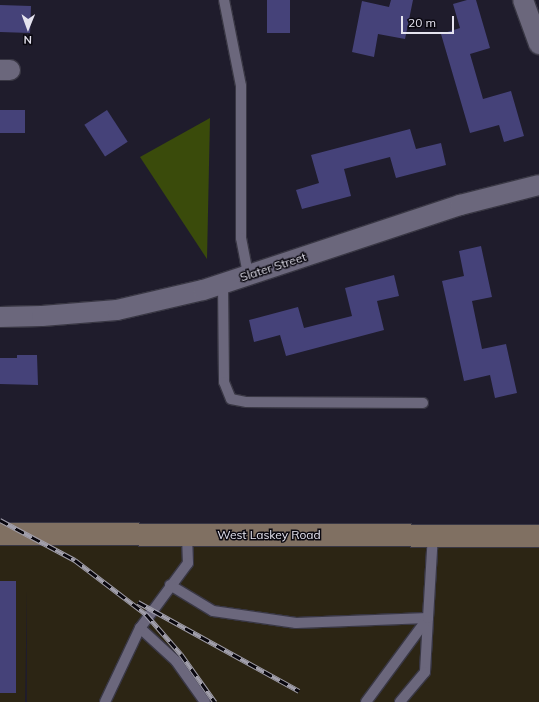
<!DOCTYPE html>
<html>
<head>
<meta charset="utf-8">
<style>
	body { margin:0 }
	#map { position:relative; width:539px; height:702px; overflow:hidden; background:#1f1c2c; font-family:Mulish,sans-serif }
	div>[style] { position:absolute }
	.industrial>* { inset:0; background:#2c2514 }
	.green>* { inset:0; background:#3a4b0b }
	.building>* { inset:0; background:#454279; transform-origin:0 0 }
	.roads { filter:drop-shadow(1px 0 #393744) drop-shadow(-1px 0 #393744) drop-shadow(0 1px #393744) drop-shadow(0 -1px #393744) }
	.lane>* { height:10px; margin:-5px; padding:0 5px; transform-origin:5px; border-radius:5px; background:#6b677c }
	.street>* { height:20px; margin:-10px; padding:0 10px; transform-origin:10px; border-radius:10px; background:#6b677c }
	.secondary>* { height:22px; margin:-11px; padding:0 11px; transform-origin:11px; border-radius:11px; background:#807062 }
	.rail>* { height:4.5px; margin-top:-2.25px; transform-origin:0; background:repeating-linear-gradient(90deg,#09070f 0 9px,#a19fac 0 18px); box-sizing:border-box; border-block:1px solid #a19fac }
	span { translate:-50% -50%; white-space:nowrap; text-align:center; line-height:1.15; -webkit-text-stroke:3px #09070f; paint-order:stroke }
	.street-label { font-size:12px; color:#e5e3ef }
	.north { position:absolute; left:8px; top:8px; width:40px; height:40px; -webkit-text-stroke:3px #09070f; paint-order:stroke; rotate:181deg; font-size:11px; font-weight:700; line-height:16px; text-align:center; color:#e5e3ef }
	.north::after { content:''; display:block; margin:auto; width:14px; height:18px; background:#e5e3ef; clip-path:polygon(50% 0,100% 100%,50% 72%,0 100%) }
	.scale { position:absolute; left:401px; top:16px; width:53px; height:18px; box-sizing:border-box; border:2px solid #e5e3ef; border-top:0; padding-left:5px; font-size:12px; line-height:14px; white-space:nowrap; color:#e5e3ef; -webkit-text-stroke:3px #09070f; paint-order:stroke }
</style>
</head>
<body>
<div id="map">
	<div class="industrial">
		<i style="clip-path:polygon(0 533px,539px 535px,539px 702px,27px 702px,27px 590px,25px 702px,0 702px)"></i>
	</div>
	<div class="green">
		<i style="clip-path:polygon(210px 118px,207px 259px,140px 157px)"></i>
	</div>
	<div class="building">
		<i style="left:267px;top:0;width:23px;height:33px"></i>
		<i style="clip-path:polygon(391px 0,413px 0,405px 39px,378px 34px,374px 57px,352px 52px,362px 1px,389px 7px)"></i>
		<i style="clip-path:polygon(467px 0,476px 0,490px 48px,470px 54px,483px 99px,511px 91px,524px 136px,504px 142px,499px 125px,470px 133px,441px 34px,460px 28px,453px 4px)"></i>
		<i style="left:0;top:5px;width:31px;height:27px;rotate:2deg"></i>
		<i style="left:0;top:110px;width:25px;height:23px"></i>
		<i style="left:107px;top:110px;width:38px;height:27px;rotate:57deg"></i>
		<i style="clip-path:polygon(410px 129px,416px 149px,441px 143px,446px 165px,396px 178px,390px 157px,344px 169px,351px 196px,302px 209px,296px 190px,319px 183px,311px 155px)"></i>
		<i style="clip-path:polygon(481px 246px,492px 297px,472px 301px,482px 349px,506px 344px,517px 393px,495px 398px,490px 375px,464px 381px,442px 281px,464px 276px,459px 251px)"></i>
		<i style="clip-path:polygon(394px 275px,399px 296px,377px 301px,384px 330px,286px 356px,280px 335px,254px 342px,249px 320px,298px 307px,304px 328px,352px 316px,345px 288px)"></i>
		<i style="clip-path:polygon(17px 355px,37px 355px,38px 385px,0 384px,0 358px,17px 358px)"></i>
		<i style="left:0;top:581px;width:16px;height:112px"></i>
	</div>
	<div class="roads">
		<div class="lane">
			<i style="left:224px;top:0;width:88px;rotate:78.8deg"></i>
			<i style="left:241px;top:86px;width:152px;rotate:90deg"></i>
			<i style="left:241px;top:238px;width:38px;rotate:79deg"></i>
			<i style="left:223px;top:284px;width:98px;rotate:89.4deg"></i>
			<i style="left:224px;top:382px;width:18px;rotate:68deg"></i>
			<i style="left:231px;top:399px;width:16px;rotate:11deg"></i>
			<i style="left:247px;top:402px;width:176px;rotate:0.3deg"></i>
			<i style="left:187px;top:535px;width:28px;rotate:88deg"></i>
			<i style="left:188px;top:563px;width:81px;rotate:126.4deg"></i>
			<i style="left:140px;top:628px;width:49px;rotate:42.5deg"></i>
			<i style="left:176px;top:661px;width:50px;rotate:54.7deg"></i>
			<i style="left:170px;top:585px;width:50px;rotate:31.2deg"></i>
			<i style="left:213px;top:611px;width:84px;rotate:8.2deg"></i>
			<i style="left:296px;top:623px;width:132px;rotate:-2.2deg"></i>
			<i style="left:428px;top:618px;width:54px;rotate:93.2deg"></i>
			<i style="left:425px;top:672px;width:39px;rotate:130deg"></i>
			<i style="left:105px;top:702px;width:82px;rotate:-64.7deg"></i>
			<i style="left:366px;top:702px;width:104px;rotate:-53.6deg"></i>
			<i style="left:428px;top:618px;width:83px;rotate:-86.6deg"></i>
		</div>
		<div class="street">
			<i style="left:523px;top:0;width:47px;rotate:70deg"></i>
			<i style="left:0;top:70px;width:10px"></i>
			<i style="left:0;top:317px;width:42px;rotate:-1.4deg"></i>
			<i style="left:42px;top:316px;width:75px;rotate:-4.6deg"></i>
			<i style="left:117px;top:310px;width:88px;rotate:-13.1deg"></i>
			<i style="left:203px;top:290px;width:271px;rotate:-18.3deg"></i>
			<i style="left:460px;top:205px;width:81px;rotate:-14.2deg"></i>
		</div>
		<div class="secondary">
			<i style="left:0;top:534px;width:539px;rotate:0.21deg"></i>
		</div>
	</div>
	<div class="rail">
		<i style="left:0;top:520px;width:85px;rotate:28.1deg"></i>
		<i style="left:75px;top:560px;width:89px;rotate:37.3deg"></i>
		<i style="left:146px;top:614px;width:53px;rotate:48.8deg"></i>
		<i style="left:181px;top:654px;width:59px;rotate:54.7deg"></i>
		<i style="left:138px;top:602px;width:184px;rotate:28.9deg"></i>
	</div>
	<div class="street-label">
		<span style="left:273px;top:267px;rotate:-18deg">Slater Street</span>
		<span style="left:269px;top:535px">West Laskey Road</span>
	</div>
	<div class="north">N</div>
	<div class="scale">20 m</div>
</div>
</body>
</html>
